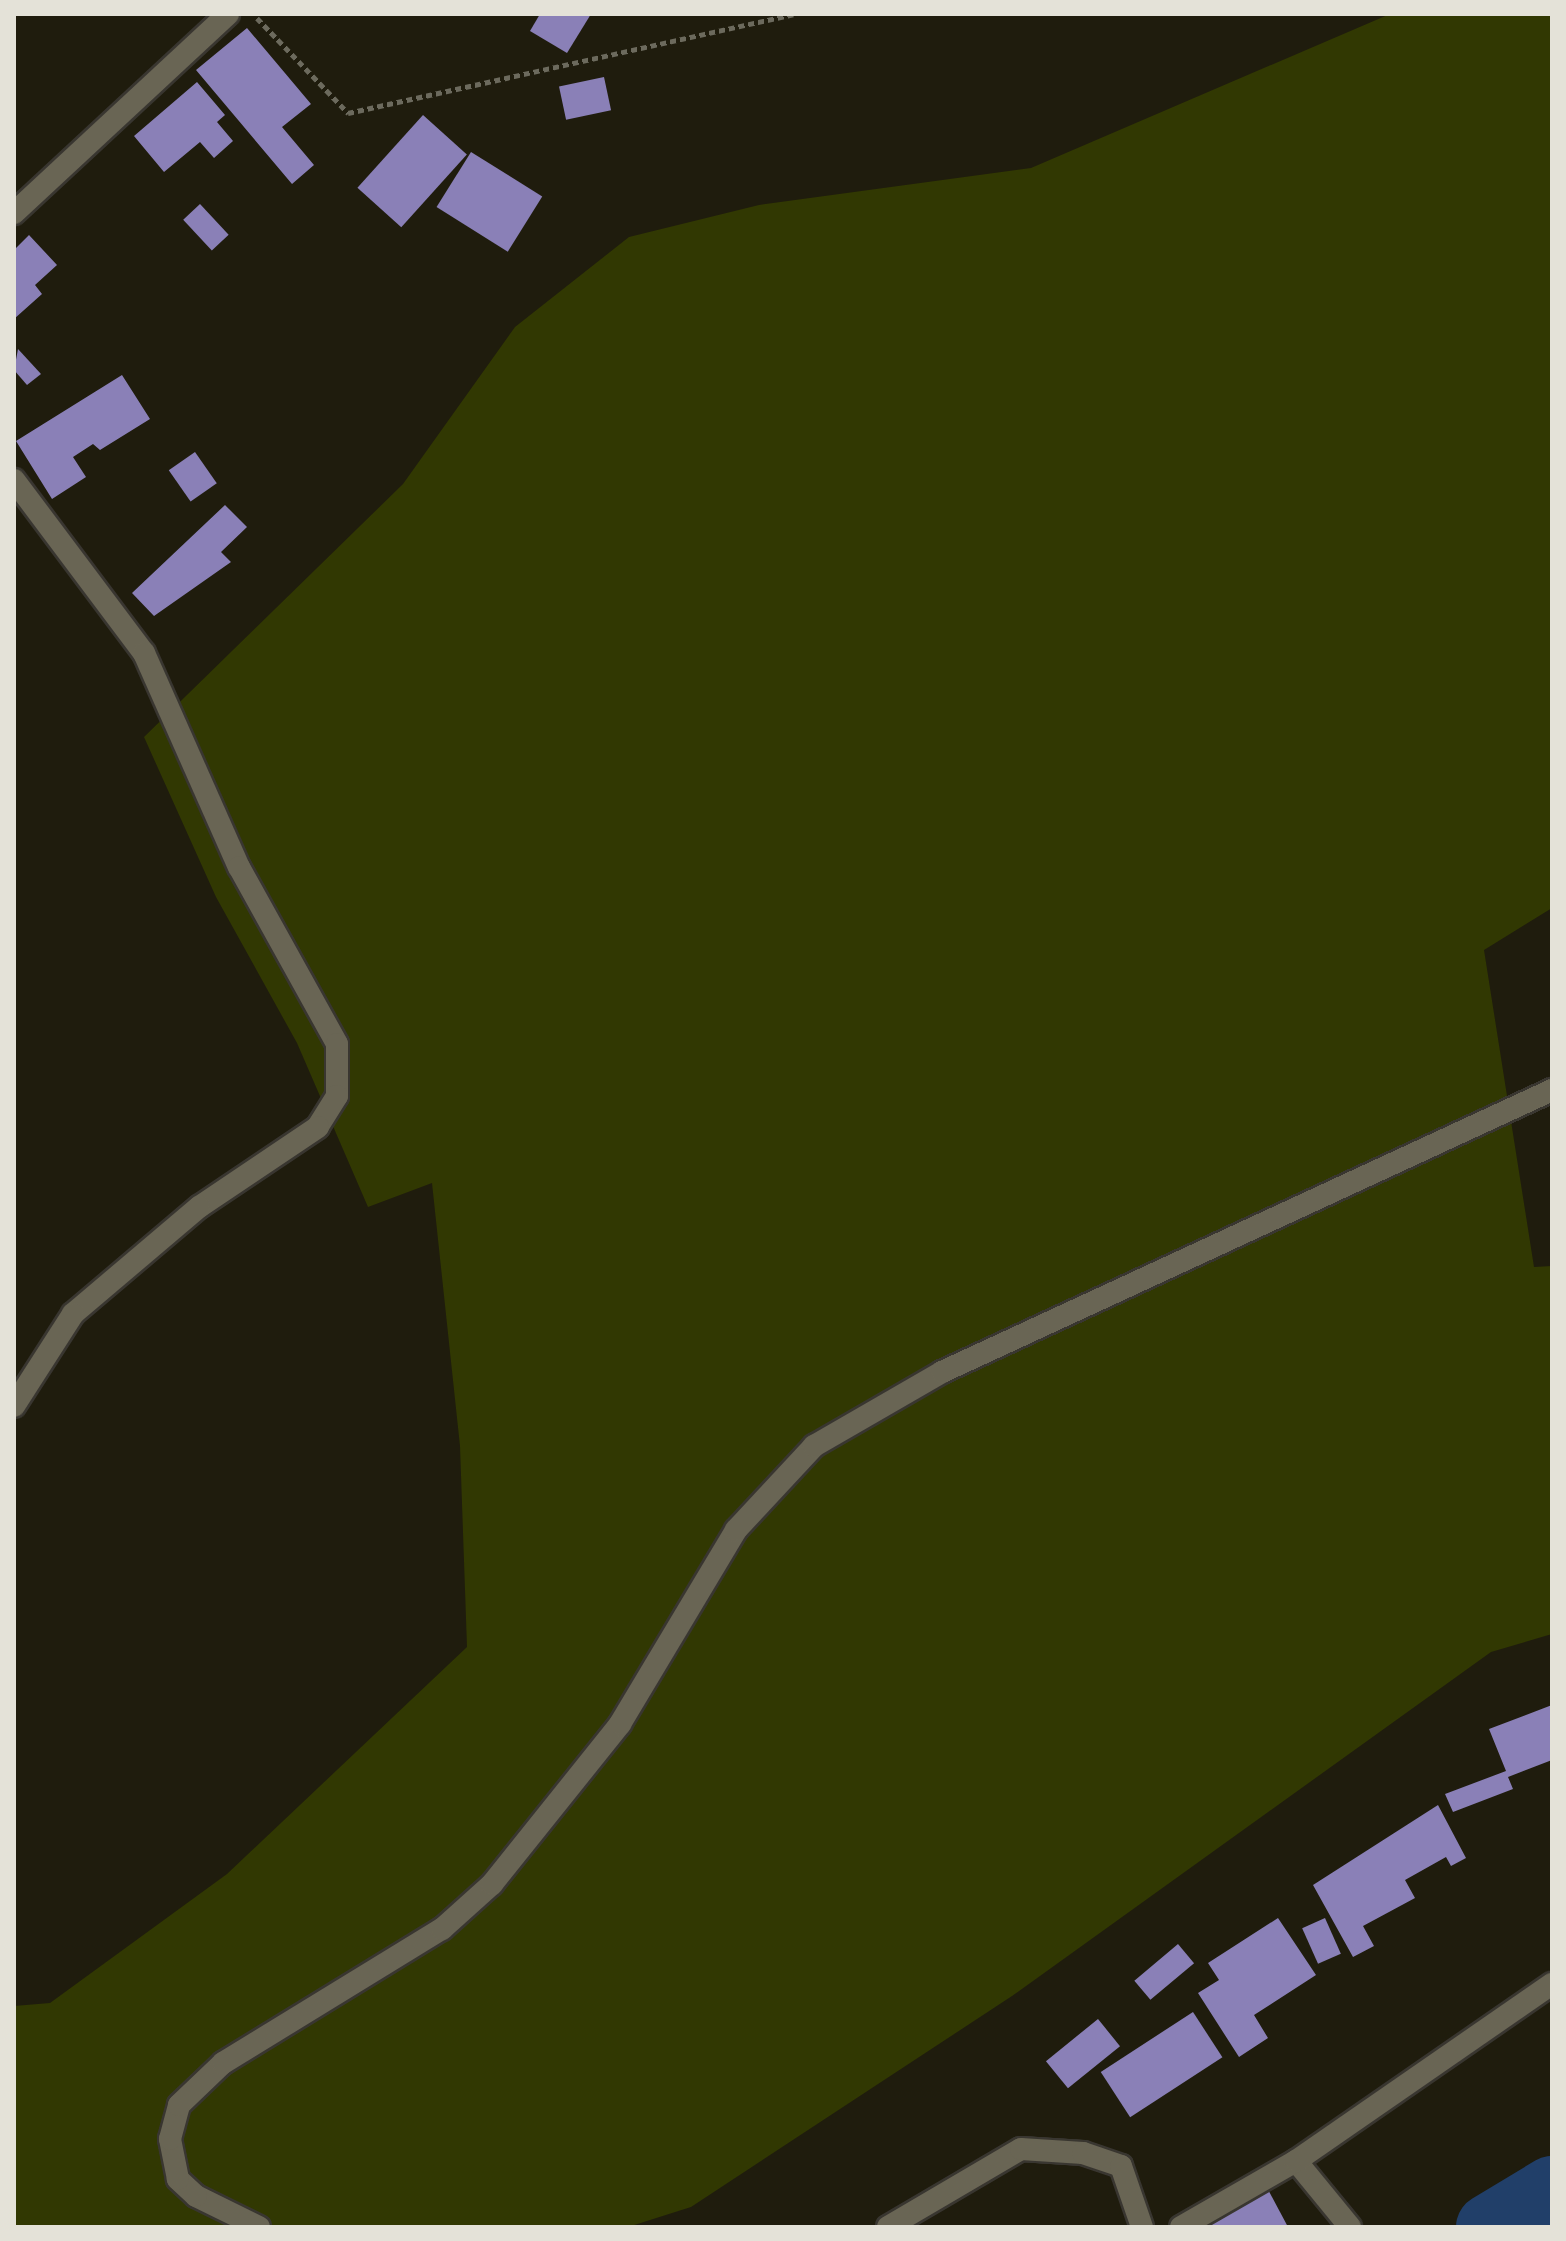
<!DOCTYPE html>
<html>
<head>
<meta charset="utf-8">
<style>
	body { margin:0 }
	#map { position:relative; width:1566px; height:2241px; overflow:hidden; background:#1f1c0d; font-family:"Sofia Sans Condensed",sans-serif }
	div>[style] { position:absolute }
	.green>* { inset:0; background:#313802 }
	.river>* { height:66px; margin:-33px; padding:0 33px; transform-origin:33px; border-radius:33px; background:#213f69 }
	.building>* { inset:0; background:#8a80b7; transform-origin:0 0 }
	.path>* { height:5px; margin-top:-2.5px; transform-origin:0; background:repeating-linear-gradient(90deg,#6c6a5d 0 6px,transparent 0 10px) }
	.roads { filter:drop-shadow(2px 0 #393630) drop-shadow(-2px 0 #393630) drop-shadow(0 2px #393630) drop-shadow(0 -2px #393630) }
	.minor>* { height:22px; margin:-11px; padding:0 11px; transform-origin:11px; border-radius:11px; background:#696554 }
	span { translate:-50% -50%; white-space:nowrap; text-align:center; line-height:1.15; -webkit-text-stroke:8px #1f1c0d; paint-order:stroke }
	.frame { position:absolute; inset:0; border:16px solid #e4e2d8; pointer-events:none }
</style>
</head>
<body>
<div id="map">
	<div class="green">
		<i style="clip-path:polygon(1390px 14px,1552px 14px,1552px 908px,1484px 950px,1534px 1267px,1552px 1266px,1552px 1634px,1491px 1652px,1012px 1996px,691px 2207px,628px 2227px,14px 2227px,14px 2006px,50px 2003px,227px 1874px,467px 1647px,460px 1446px,432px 1183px,368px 1207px,297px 1043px,216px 897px,144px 737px,403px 484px,515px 327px,629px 237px,759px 205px,1031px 168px)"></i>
	</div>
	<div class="river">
		<i style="left:1489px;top:2227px;width:74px;rotate:-31.1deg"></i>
	</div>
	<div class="building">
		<i style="clip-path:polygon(540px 14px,591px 14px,567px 53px,530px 31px)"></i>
		<i style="clip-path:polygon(247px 28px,311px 104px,282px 127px,314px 165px,292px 184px,196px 70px)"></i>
		<i style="left:604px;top:77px;width:34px;height:46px;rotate:78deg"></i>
		<i style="clip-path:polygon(197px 82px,225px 115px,217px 122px,233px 141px,214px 158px,200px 142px,164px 172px,134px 136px)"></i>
		<i style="left:423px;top:115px;width:59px;height:98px;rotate:42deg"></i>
		<i style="left:471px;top:152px;width:84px;height:65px;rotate:32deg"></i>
		<i style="left:200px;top:204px;width:42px;height:23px;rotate:47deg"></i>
		<i style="clip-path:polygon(29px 235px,57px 265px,35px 285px,42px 294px,14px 319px,14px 250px)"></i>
		<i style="clip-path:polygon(18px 349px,41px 374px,27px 385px,14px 370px)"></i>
		<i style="clip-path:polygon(122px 375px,150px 419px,100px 450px,93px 444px,73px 457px,86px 477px,52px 499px,16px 441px)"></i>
		<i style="left:195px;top:452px;width:38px;height:32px;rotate:55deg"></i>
		<i style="clip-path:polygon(225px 505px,247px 527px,221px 552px,231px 562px,154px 616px,132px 593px)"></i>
		<i style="clip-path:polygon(1552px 1705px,1552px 1760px,1508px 1777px,1513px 1789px,1453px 1812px,1445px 1794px,1506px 1771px,1489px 1729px)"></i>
		<i style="clip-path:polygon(1438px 1805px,1466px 1858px,1451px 1866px,1446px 1857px,1405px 1880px,1415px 1898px,1363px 1926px,1374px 1946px,1353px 1957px,1313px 1885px)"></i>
		<i style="clip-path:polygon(1278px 1918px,1316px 1975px,1254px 2015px,1268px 2038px,1239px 2057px,1198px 1993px,1219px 1980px,1208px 1963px)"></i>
		<i style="left:1325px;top:1918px;width:39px;height:25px;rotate:66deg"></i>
		<i style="left:1178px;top:1944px;width:25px;height:57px;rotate:50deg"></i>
		<i style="left:1193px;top:2012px;width:54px;height:110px;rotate:57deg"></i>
		<i style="left:1098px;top:2019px;width:35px;height:67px;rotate:51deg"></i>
		<i style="clip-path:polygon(1265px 2184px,1288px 2227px,1192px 2227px)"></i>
	</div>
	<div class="path">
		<i style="left:257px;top:18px;width:132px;rotate:46.2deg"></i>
		<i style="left:348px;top:113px;width:456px;rotate:-12.5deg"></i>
	</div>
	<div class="roads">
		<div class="minor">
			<i style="left:14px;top:213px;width:292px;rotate:-42.9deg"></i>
			<i style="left:14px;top:480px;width:216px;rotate:53.1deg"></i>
			<i style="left:144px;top:653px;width:234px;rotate:66.1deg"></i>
			<i style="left:239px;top:867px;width:202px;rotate:61deg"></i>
			<i style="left:337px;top:1044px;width:52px;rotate:90deg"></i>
			<i style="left:337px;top:1096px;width:36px;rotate:122deg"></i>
			<i style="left:318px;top:1127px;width:143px;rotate:146.1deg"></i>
			<i style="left:199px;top:1207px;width:165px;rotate:139.7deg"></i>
			<i style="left:73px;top:1314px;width:109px;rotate:122.7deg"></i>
			<i style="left:1296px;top:2161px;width:85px;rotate:50.7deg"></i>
			<i style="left:259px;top:2227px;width:70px;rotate:-153.8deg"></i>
			<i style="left:196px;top:2196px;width:25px;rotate:-137deg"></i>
			<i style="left:178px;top:2179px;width:41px;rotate:-101.3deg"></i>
			<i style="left:170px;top:2139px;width:35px;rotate:-75deg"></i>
			<i style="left:179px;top:2105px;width:61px;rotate:-43.7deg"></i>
			<i style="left:223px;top:2063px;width:257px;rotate:-31.5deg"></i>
			<i style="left:442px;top:1929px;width:67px;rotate:-42deg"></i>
			<i style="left:492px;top:1884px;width:205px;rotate:-51.3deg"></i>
			<i style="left:620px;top:1724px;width:226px;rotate:-59.1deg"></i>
			<i style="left:736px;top:1530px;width:115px;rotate:-47.1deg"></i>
			<i style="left:814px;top:1446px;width:148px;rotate:-30deg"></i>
			<i style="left:942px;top:1372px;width:672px;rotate:-24.81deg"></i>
			<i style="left:888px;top:2227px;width:154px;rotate:-30.4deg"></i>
			<i style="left:1021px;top:2149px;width:62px;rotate:3.7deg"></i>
			<i style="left:1083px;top:2153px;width:40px;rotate:18.9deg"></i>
			<i style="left:1121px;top:2166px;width:65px;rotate:71deg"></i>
			<i style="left:1181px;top:2227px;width:133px;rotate:-29.9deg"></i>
			<i style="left:1296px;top:2161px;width:311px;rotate:-34.7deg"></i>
		</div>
	</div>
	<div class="frame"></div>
</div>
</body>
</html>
